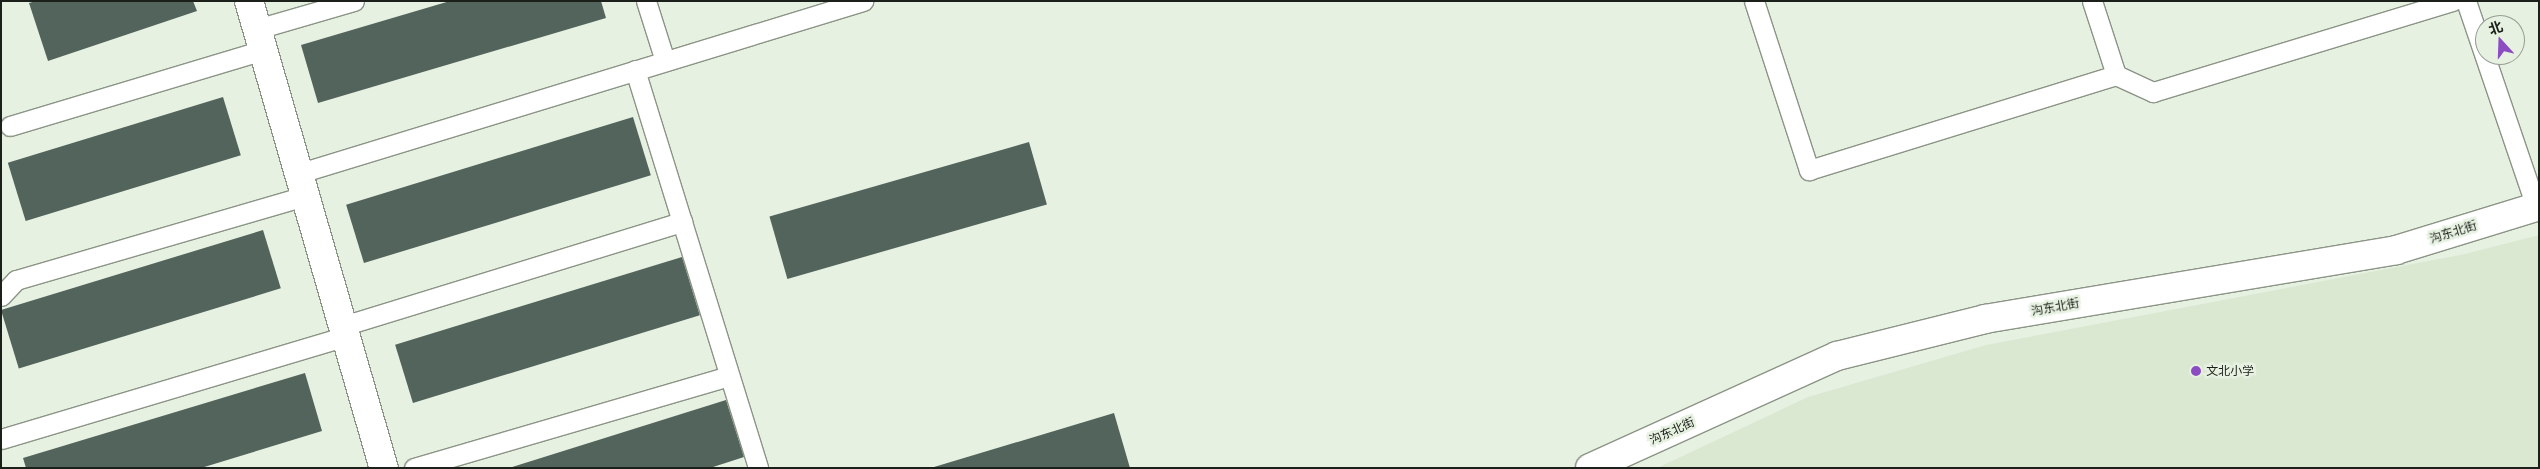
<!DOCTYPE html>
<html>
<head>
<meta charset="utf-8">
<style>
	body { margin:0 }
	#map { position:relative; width:2540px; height:469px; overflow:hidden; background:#e7f1e2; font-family:Literata,"Noto Sans SC",serif }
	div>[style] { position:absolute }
	.built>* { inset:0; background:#dae8d2 }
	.building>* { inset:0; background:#53645d; transform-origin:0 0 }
	.roads { filter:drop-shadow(1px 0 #8b9486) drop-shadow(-1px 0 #8b9486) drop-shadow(0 1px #8b9486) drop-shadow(0 -1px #8b9486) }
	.service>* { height:19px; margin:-9.5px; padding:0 9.5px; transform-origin:9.5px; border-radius:9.5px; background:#fff }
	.minor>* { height:28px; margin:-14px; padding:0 14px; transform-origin:14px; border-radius:14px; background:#fff }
	.dots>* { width:14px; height:14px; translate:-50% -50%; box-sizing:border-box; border:2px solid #e7f1e2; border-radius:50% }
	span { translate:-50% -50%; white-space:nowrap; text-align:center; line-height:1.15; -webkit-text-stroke:5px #e7f1e2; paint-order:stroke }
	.street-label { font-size:12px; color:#1c201a }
	.poi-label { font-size:12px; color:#1c201a }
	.left { translate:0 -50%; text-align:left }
	.frame { position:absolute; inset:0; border:2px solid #1c201a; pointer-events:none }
	.north { position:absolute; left:2475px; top:15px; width:50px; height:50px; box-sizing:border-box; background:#e7f1e2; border:1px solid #969d92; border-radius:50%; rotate:340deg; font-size:14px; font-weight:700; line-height:20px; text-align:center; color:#1c201a }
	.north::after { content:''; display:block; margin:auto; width:18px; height:22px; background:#8c4cc2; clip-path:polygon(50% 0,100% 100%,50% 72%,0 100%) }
</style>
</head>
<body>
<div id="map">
	<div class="built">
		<i style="clip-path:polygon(2539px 235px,2539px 468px,1657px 468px,1808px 397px,1986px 345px,2465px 254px)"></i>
	</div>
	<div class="building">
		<i style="clip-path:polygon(36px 1px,193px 1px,197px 11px,48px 61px,29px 3px)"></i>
		<i style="clip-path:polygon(450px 1px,601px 1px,606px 18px,318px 103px,301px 45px)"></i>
		<i style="left:223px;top:97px;width:61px;height:225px;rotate:73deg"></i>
		<i style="left:633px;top:117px;width:61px;height:300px;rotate:73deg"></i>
		<i style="left:1029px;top:142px;width:65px;height:270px;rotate:74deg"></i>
		<i style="left:263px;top:230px;width:61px;height:274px;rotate:73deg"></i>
		<i style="left:682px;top:257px;width:61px;height:300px;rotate:73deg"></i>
		<i style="clip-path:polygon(305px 373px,322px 431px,201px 468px,26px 468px,23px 458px)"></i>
		<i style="clip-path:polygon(726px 400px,744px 457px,710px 468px,509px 468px)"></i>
		<i style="clip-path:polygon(1114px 413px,1130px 468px,934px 468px,934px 467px)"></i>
	</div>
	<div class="roads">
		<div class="service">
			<i style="left:646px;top:1px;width:63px;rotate:72.4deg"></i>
			<i style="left:1754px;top:1px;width:178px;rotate:72deg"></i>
			<i style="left:1809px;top:170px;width:321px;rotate:-17.2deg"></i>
			<i style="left:2116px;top:75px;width:41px;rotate:24.7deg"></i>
			<i style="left:2153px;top:92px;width:313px;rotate:-16.9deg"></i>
			<i style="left:2092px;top:1px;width:78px;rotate:72deg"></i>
			<i style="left:2466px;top:1px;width:218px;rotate:71.2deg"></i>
			<i style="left:257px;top:29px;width:101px;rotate:-16.1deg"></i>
			<i style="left:635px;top:70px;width:417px;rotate:72.8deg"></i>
			<i style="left:10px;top:126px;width:264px;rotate:-16.7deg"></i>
			<i style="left:300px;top:173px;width:589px;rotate:-16.99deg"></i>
			<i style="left:1px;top:296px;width:22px;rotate:-47deg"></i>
			<i style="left:16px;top:280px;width:302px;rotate:-16.2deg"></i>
			<i style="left:343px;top:326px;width:355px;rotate:-17.1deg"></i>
			<i style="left:1px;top:439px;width:360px;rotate:-16.6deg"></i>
			<i style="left:414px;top:468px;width:328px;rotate:-16.3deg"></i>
		</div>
		<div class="minor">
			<i style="left:249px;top:1px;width:486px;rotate:73.9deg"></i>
			<i style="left:1590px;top:468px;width:271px;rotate:-24.4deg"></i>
			<i style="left:1837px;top:356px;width:153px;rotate:-14deg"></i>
			<i style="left:1985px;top:319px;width:417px;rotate:-9.5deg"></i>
			<i style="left:2396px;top:250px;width:150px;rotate:-17.1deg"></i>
		</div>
	</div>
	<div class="dots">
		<i style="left:2196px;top:371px;background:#8c4cc2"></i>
	</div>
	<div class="street-label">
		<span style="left:2453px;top:232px;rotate:-17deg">沟东北街</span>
		<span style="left:2055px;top:307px;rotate:-10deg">沟东北街</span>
		<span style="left:1672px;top:431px;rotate:-24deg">沟东北街</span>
	</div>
	<div class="poi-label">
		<span class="left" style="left:2206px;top:371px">文北小学</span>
	</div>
	<div class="frame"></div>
	<div class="north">北</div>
</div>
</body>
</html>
